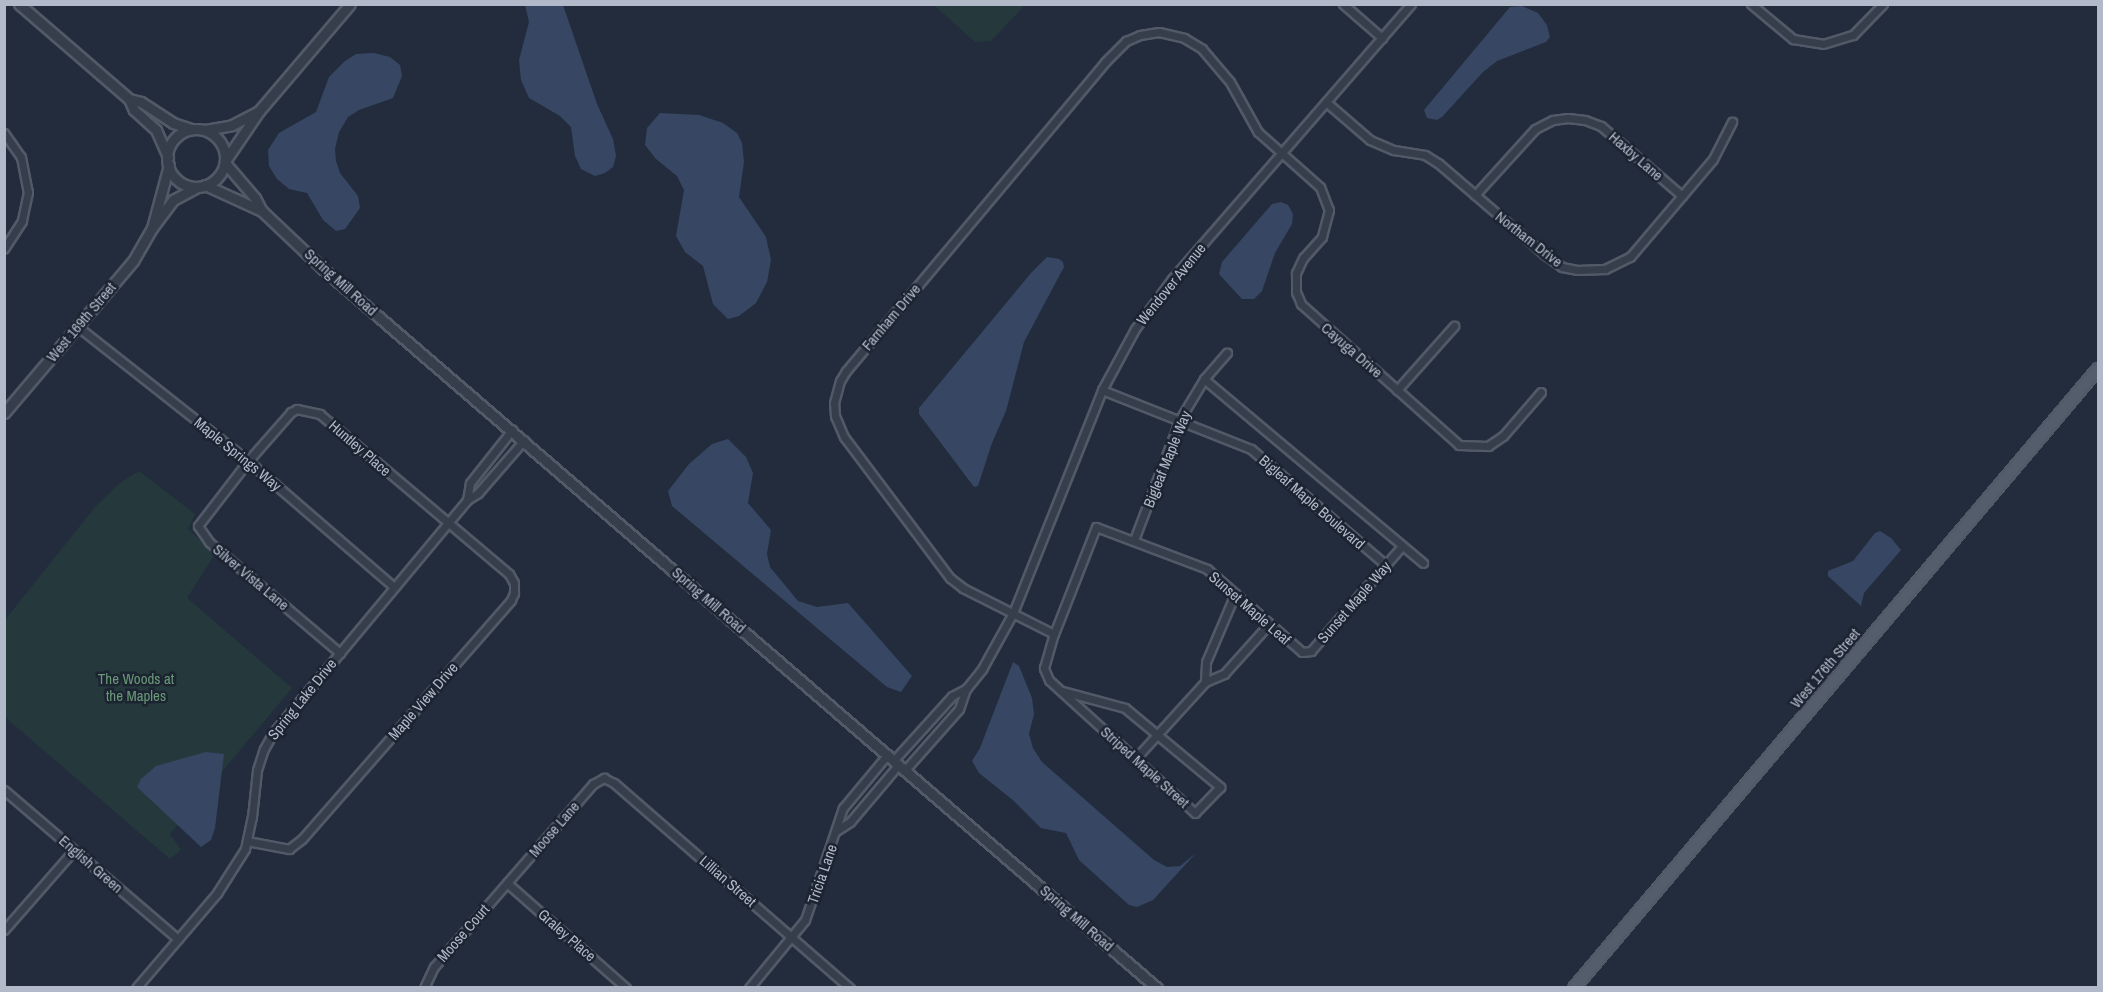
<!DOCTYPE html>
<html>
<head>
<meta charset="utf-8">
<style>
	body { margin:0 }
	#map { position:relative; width:2103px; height:992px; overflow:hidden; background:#232c3c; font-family:"Archivo Narrow",sans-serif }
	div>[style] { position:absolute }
	.green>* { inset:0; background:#25393d }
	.water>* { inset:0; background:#364663 }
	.roads { filter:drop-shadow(2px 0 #525967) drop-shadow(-2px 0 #525967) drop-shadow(0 2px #525967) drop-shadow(0 -2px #525967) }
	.minor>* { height:7px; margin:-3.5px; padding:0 3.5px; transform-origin:3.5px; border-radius:3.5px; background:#363e4c }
	.tertiary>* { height:9px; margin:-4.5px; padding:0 4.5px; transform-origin:4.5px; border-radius:4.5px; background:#363e4c }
	.tertiary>.ring { margin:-4.5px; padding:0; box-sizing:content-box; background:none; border:9px solid #363e4c; border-radius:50% }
	.primary>* { height:10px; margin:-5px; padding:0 5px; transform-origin:5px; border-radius:5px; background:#545d6c }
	span { translate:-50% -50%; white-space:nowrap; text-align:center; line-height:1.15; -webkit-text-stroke:5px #1c2331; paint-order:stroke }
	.street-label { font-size:15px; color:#b2b9c8 }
	.park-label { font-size:15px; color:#699977 }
	.frame { position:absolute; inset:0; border:6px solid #b2b9c8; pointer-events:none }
</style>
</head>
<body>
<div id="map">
	<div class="green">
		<i style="clip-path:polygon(934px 5px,1025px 5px,991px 41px,975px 42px)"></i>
		<i style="clip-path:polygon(139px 471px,195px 514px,188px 529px,215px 554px,187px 598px,292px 688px,170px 834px,181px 850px,170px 859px,5px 717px,5px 620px,96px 506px,121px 482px)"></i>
	</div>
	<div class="water">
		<i style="clip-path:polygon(525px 5px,563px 5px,597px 104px,613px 139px,616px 156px,613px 167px,605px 173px,595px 176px,581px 169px,575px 156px,571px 127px,560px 116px,529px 98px,521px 80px,519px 60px,529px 22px)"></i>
		<i style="clip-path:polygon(1522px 6px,1538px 13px,1547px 25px,1550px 37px,1546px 42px,1497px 61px,1483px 72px,1442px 117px,1437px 120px,1427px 118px,1424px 110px,1510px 7px)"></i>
		<i style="clip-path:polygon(374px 53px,390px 57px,400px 65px,402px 76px,393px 98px,359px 110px,348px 117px,339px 132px,335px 149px,336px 161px,340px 173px,358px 196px,360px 208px,345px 229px,336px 231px,323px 220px,307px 193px,289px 189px,277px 179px,269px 166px,268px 150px,279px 133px,316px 112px,329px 77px,345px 61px,356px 54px)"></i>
		<i style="clip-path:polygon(660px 113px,699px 115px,723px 123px,737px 133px,742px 143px,744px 162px,739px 197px,766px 237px,771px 260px,767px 282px,756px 303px,739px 316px,728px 319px,713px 304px,703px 266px,685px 252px,676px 236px,684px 190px,677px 176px,656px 159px,645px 145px,647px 128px)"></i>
		<i style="clip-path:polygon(1281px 202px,1288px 205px,1293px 214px,1292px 224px,1275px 253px,1262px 291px,1254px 299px,1242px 299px,1219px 274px,1222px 262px,1272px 204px)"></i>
		<i style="clip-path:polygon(1047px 257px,1059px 259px,1063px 262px,1064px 267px,1024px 342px,1006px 411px,992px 443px,978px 486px,974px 487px,919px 414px,919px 408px,1031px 273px)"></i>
		<i style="clip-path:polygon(728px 439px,746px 457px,753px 473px,748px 503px,771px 530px,767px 554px,770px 567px,798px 601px,817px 607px,848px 603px,912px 676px,901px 692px,887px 687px,672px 506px,668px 491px,689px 464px,712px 444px)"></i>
		<i style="clip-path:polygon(1880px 531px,1891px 538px,1901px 550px,1864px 593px,1861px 606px,1828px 576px,1828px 571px,1853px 561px,1875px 533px)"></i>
		<i style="clip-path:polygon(1013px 662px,1019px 666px,1032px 698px,1034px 714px,1029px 734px,1033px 748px,1042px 762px,1154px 860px,1167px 867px,1180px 866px,1196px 853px,1153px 900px,1137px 907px,1129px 905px,1079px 860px,1066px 833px,1041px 828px,1014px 801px,979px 773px,972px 761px,980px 748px)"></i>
		<i style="clip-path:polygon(206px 752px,224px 754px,215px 828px,211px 840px,201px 847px,137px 787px,141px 779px,156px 766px)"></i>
	</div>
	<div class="roads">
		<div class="minor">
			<i style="left:1343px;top:4px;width:52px;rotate:41.1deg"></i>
			<i style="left:1751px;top:4px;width:55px;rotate:39.8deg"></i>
			<i style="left:1793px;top:39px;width:30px;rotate:9deg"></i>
			<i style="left:1823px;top:44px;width:31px;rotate:-17deg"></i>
			<i style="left:1853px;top:35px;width:43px;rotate:-45.9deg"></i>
			<i style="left:1326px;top:102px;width:58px;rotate:40.8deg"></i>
			<i style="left:1370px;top:140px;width:26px;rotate:23deg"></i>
			<i style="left:1394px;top:150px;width:31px;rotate:9deg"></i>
			<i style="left:1425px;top:155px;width:15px;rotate:32deg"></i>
			<i style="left:1438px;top:163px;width:141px;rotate:40.7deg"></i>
			<i style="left:1545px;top:255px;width:21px;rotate:35deg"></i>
			<i style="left:1562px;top:267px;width:15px;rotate:11deg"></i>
			<i style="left:1577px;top:270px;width:28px;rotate:-2deg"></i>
			<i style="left:1605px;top:269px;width:28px;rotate:-26deg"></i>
			<i style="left:1630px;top:257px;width:128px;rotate:-49.7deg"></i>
			<i style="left:1713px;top:159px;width:42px;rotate:-62.8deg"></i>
			<i style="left:4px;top:133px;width:29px;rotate:55deg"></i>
			<i style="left:21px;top:157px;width:36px;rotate:79deg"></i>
			<i style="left:28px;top:192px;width:30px;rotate:102deg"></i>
			<i style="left:22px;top:221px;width:33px;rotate:123deg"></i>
			<i style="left:1475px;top:195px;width:89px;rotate:-47.7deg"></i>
			<i style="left:1535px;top:129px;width:20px;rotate:-27deg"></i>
			<i style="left:1553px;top:120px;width:15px;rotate:-8deg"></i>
			<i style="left:1568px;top:118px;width:17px;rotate:7deg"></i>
			<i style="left:1585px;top:120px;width:17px;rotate:21deg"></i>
			<i style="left:1601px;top:126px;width:107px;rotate:40.8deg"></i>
			<i style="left:77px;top:326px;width:218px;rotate:38.3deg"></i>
			<i style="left:248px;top:461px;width:193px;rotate:40.8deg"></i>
			<i style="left:1204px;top:379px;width:286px;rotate:40deg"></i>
			<i style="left:1102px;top:390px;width:160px;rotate:21.6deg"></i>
			<i style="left:1251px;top:449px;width:178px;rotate:40.7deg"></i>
			<i style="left:1397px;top:390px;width:86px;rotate:-48.3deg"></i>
			<i style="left:467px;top:500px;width:17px;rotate:-80deg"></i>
			<i style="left:470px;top:483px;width:68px;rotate:-51.6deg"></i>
			<i style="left:1134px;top:540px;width:129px;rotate:-69.2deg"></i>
			<i style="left:1180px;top:419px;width:47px;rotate:-59deg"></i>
			<i style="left:1204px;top:379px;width:35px;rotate:-49deg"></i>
			<i style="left:1054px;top:634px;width:102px;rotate:-153.2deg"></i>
			<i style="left:963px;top:588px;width:16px;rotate:-142deg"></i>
			<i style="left:950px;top:578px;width:176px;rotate:-126.9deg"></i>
			<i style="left:844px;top:437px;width:23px;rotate:-113deg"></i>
			<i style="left:835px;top:416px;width:13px;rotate:-94deg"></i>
			<i style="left:834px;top:403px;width:23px;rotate:-75deg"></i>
			<i style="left:840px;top:381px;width:12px;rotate:-59deg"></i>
			<i style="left:846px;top:371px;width:403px;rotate:-50deg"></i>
			<i style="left:1105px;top:62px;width:30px;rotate:-45deg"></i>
			<i style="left:1126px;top:41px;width:15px;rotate:-23deg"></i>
			<i style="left:1140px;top:35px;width:19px;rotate:-9deg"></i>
			<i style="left:1159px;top:32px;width:26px;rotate:13deg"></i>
			<i style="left:1184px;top:38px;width:21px;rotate:31deg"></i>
			<i style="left:1202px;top:49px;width:43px;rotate:49.7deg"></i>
			<i style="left:1230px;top:82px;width:57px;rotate:60.8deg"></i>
			<i style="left:1258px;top:132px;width:83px;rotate:41.6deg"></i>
			<i style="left:1320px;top:187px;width:25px;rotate:69deg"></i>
			<i style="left:1329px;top:210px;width:28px;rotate:105deg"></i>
			<i style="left:1322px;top:237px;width:28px;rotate:132deg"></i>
			<i style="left:1303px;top:258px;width:17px;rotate:115deg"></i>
			<i style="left:1296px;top:273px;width:19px;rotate:90deg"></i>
			<i style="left:1296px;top:292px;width:13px;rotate:67deg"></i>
			<i style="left:1301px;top:304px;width:212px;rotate:41.7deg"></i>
			<i style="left:1459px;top:445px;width:29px;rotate:2deg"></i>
			<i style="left:1488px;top:446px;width:18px;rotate:-34deg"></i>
			<i style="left:1503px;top:436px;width:58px;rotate:-49.2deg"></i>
			<i style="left:1205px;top:682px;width:20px;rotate:-87deg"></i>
			<i style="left:1206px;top:662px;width:74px;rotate:-66.9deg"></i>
			<i style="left:1062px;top:691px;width:65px;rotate:15.1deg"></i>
			<i style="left:1125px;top:708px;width:124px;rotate:39.7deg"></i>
			<i style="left:1220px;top:787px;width:36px;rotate:134deg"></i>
			<i style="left:1195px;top:813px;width:197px;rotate:-137.7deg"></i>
			<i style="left:1049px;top:680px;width:13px;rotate:-113deg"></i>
			<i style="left:1044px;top:668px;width:35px;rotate:-74deg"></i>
			<i style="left:1054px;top:634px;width:115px;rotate:-68.6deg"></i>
			<i style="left:1096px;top:527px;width:119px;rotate:20.7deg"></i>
			<i style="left:1207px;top:569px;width:126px;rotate:41.1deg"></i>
			<i style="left:1302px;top:652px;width:9px;rotate:-6deg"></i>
			<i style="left:1311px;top:651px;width:139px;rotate:-49.1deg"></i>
			<i style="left:1135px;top:759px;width:104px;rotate:-47.7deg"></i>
			<i style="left:1205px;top:682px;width:21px;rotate:-23deg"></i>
			<i style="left:1224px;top:674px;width:67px;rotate:-48deg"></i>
			<i style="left:894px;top:760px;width:86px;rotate:-47.8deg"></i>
			<i style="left:952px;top:696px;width:16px;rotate:-27deg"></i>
			<i style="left:966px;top:689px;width:26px;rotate:-51deg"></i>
			<i style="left:982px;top:669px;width:64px;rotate:-61deg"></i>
			<i style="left:1013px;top:613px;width:240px;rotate:-68.2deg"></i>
			<i style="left:1102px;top:390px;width:69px;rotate:-61.6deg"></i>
			<i style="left:1135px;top:329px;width:62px;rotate:-53.5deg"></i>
			<i style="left:1172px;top:279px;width:364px;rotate:-49deg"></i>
			<i style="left:905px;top:770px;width:81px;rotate:-48.5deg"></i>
			<i style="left:959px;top:709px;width:21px;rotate:-71deg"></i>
			<i style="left:4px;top:790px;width:229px;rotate:40.6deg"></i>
			<i style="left:836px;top:831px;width:17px;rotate:-33deg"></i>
			<i style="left:850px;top:822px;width:76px;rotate:-49.8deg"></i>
			<i style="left:247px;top:841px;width:43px;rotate:10.8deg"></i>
			<i style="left:289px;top:849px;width:16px;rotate:-38deg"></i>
			<i style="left:302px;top:839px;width:317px;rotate:-48.8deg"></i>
			<i style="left:511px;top:600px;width:8px;rotate:-67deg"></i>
			<i style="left:514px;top:593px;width:10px;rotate:-90deg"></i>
			<i style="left:514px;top:583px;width:10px;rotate:-119deg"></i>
			<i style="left:509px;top:574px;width:248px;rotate:-139.8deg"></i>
			<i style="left:320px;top:414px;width:24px;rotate:-168deg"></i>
			<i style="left:297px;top:409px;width:7px;rotate:153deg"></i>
			<i style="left:291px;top:412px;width:65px;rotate:131.3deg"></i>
			<i style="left:248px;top:461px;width:82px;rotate:127.6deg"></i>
			<i style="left:198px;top:526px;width:19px;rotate:55deg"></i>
			<i style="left:209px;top:542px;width:172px;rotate:40.3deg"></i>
			<i style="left:507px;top:883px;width:159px;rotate:41.4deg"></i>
			<i style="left:4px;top:930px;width:106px;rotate:-48.8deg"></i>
			<i style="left:136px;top:988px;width:125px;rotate:-49.5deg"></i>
			<i style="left:217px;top:893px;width:52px;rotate:-57.5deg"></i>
			<i style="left:245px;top:849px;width:33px;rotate:-78deg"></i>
			<i style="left:252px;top:817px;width:47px;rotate:-83.9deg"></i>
			<i style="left:257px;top:770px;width:22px;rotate:-72deg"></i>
			<i style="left:264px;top:749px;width:18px;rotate:-61deg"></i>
			<i style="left:273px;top:733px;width:303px;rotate:-50.2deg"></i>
			<i style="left:467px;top:500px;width:13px;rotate:-32deg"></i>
			<i style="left:478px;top:493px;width:70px;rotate:-49deg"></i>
			<i style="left:424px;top:988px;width:23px;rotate:-65deg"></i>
			<i style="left:434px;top:967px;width:18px;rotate:-49deg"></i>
			<i style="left:446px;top:953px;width:224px;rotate:-49deg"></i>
			<i style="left:593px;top:784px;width:13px;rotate:-29deg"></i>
			<i style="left:604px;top:778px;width:11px;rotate:27deg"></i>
			<i style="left:614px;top:783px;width:313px;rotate:41deg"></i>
			<i style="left:749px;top:988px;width:88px;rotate:-50.5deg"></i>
			<i style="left:805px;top:920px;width:118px;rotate:-71.3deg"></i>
			<i style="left:843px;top:808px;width:70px;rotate:-50.2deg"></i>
		</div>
		<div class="tertiary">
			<i style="left:19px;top:4px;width:145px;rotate:40.8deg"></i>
			<i style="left:129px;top:99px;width:12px;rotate:66deg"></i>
			<i style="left:134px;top:110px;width:30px;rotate:42deg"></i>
			<i style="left:156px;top:130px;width:30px;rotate:66deg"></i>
			<i style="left:129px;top:99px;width:12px;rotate:14deg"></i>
			<i style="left:141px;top:102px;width:38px;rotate:33deg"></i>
			<i style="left:173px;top:123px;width:20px;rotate:18deg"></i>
			<i style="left:259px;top:111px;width:140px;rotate:-49.6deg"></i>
			<i class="ring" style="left:167px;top:129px;width:49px;height:49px"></i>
			<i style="left:205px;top:130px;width:27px;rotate:-10deg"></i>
			<i style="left:232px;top:125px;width:30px;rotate:-27deg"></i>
			<i style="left:259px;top:111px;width:60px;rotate:124.2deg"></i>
			<i style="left:225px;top:163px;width:46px;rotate:49.4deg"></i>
			<i style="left:255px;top:198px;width:15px;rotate:62deg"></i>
			<i style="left:169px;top:165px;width:65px;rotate:105.1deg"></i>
			<i style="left:152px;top:228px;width:35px;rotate:-53deg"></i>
			<i style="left:173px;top:200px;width:27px;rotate:-28deg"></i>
			<i style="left:205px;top:185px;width:63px;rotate:24.5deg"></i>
			<i style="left:262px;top:211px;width:83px;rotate:43.5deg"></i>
			<i style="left:322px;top:268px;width:1103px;rotate:40.77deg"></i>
			<i style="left:4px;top:413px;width:199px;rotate:-49.7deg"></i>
			<i style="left:133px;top:261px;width:38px;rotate:-60deg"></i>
		</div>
		<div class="primary">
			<i style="left:1574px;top:988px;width:811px;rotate:-49.75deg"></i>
		</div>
	</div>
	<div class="street-label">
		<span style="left:1636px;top:156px;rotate:41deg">Haxby Lane</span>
		<span style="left:1529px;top:239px;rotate:38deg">Northam Drive</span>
		<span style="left:341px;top:282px;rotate:42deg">Spring Mill Road</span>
		<span style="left:1171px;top:284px;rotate:-51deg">Wendover Avenue</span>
		<span style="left:891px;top:317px;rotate:-50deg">Farnham Drive</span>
		<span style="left:81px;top:322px;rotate:-50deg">West 169th Street</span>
		<span style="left:1352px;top:350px;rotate:41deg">Cayuga Drive</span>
		<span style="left:360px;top:448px;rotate:41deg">Huntley Place</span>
		<span style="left:238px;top:454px;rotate:39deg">Maple Springs Way</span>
		<span style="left:1167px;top:459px;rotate:-68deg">Bigleaf Maple Way</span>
		<span style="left:1312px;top:502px;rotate:41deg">Bigleaf Maple Boulevard</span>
		<span style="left:251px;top:577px;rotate:40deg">Silver Vista Lane</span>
		<span style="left:709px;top:600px;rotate:41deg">Spring Mill Road</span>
		<span style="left:1354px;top:602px;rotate:-49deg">Sunset Maple Way</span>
		<span style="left:1250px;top:608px;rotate:41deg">Sunset Maple Leaf</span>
		<span style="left:1825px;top:668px;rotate:-50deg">West 176th Street</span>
		<span style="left:302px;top:699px;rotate:-51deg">Spring Lake Drive</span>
		<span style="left:423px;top:701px;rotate:-49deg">Maple View Drive</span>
		<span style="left:1145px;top:767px;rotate:42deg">Striped Maple Street</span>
		<span style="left:554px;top:829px;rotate:-49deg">Moose Lane</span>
		<span style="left:91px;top:864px;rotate:41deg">English Green</span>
		<span style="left:822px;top:874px;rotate:-71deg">Tricia Lane</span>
		<span style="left:728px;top:881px;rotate:41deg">Lillian Street</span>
		<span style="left:1077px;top:918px;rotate:41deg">Spring Mill Road</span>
		<span style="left:463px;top:933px;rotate:-49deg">Moose Court</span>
		<span style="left:567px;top:935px;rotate:41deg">Graley Place</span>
	</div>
	<div class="park-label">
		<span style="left:136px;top:687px">The Woods at<br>the Maples</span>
	</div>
	<div class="frame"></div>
</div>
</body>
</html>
